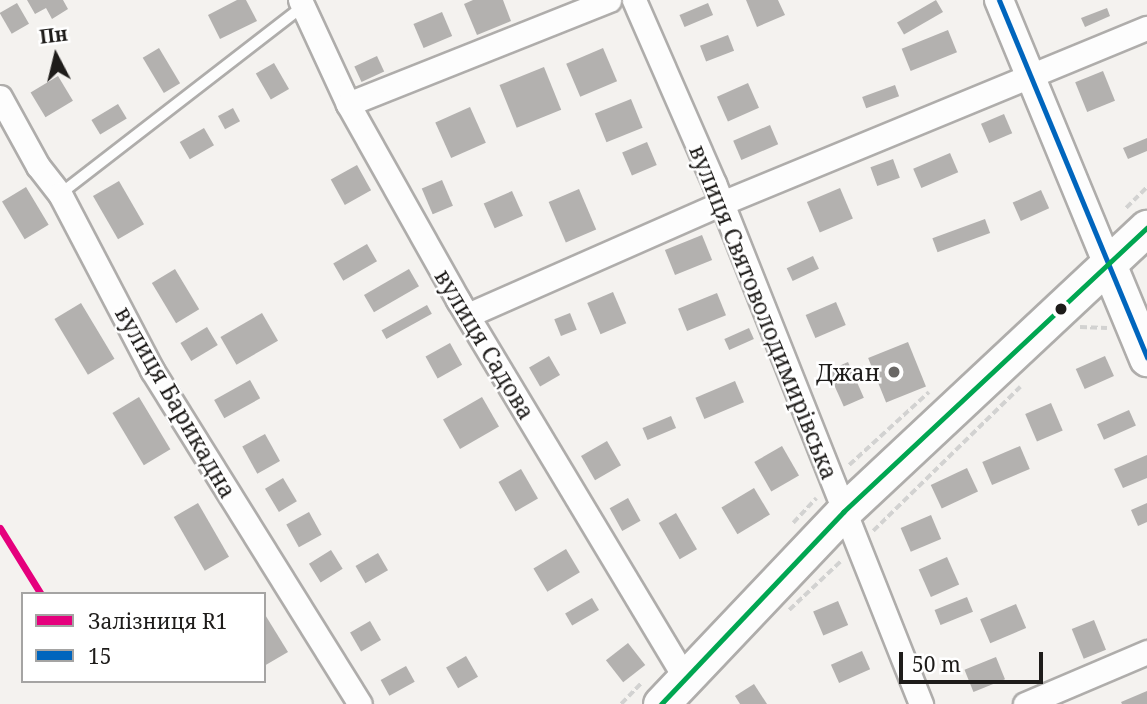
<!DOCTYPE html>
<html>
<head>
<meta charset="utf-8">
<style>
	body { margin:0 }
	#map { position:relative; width:1147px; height:704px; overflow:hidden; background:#f4f2ef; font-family:"Noto Serif",serif }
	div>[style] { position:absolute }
	.building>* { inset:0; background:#b3b1af; transform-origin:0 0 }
	.path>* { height:3.5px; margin-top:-1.75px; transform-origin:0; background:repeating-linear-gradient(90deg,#d2d2d1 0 7px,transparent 0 10.5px) }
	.roads { filter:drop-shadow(2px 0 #afadab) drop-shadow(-2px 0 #afadab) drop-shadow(0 2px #afadab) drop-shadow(0 -2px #afadab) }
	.service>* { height:10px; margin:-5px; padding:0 5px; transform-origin:5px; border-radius:5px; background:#fdfdfd }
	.minor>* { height:23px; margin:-11.5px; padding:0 11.5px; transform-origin:11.5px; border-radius:11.5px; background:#fdfdfd }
	.tertiary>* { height:28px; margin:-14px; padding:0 14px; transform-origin:14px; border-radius:14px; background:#fdfdfd }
	.primary>* { height:35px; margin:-17.5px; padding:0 17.5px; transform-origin:17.5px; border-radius:17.5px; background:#fdfdfd }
	.bus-1>* { height:5px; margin:-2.5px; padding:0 2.5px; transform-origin:2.5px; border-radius:2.5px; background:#0065bd }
	.bus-2>* { height:5px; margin:-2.5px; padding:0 2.5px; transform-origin:2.5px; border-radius:2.5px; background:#00a651 }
	.rail-1>* { height:7px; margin:-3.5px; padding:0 3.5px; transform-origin:3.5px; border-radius:3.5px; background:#e5007d }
	.dots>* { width:19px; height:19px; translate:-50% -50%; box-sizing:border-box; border:4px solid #fff; border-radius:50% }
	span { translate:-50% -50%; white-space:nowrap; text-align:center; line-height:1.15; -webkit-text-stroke:5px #fff; paint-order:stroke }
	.street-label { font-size:23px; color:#1e1c1a }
	.poi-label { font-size:23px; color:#1e1c1a }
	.right { translate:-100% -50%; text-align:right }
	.legend { position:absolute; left:21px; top:592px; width:245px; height:91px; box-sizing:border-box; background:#fff; border:2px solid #a5a4a3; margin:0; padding:9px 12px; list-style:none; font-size:21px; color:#1e1c1a }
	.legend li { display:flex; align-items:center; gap:14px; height:35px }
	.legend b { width:35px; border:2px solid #a5a4a3 }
	.north { position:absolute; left:21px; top:21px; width:70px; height:70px; -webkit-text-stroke:5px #fff; paint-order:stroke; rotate:353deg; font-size:19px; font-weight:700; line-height:28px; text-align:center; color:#1e1c1a }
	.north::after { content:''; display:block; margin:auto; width:24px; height:32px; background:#1e1c1a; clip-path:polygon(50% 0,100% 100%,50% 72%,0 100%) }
	.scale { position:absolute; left:899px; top:652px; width:144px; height:32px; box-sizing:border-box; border:4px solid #1e1c1a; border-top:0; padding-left:9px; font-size:21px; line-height:24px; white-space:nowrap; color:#1e1c1a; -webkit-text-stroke:5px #fff; paint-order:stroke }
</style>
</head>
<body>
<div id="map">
	<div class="building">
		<i style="clip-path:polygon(27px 0,63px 0,68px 9px,52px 19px,46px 8px,35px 14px)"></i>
		<i style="clip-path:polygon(237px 0,246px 0,257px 21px,220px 39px,208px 15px)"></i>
		<i style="clip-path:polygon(473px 0,503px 0,511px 21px,477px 35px,464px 4px)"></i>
		<i style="clip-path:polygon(746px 0,778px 0,785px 15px,757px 27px)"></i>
		<i style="left:936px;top:0;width:14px;height:45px;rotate:60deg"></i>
		<i style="left:17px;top:3px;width:24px;height:20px;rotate:60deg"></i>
		<i style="left:708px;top:3px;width:13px;height:31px;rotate:67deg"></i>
		<i style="clip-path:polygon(1107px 8px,1110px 16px,1085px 27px,1081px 18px)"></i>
		<i style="left:442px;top:12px;width:26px;height:31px;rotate:67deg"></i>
		<i style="left:948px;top:30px;width:24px;height:50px;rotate:68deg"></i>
		<i style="left:728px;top:35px;width:17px;height:30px;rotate:69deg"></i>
		<i style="left:159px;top:48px;width:41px;height:19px;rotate:59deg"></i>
		<i style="left:603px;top:48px;width:36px;height:40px;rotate:67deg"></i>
		<i style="left:377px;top:56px;width:17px;height:25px;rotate:65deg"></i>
		<i style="left:274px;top:63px;width:30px;height:21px;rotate:60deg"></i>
		<i style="left:544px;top:67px;width:46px;height:48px;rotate:68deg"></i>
		<i style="left:1103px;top:71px;width:32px;height:30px;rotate:68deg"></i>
		<i style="left:58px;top:76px;width:29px;height:32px;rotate:59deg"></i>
		<i style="left:748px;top:83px;width:27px;height:34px;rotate:66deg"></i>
		<i style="left:895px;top:85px;width:12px;height:35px;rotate:70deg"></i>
		<i style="left:631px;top:99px;width:31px;height:39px;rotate:68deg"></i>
		<i style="left:118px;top:104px;width:17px;height:31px;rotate:59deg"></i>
		<i style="left:470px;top:107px;width:39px;height:38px;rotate:66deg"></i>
		<i style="left:233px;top:108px;width:15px;height:17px;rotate:62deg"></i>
		<i style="left:1004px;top:114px;width:21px;height:25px;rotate:67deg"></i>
		<i style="left:770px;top:125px;width:21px;height:40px;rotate:67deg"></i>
		<i style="left:204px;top:128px;width:20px;height:28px;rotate:60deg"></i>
		<i style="clip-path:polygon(1147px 138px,1147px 151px,1128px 159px,1123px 148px)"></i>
		<i style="left:647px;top:142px;width:25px;height:27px;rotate:67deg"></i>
		<i style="left:950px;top:153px;width:21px;height:40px;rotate:67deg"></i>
		<i style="left:893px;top:159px;width:20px;height:24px;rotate:70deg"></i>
		<i style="left:357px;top:165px;width:29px;height:30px;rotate:61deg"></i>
		<i style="left:442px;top:180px;width:28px;height:22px;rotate:67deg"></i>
		<i style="left:119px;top:181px;width:50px;height:30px;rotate:60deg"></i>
		<i style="left:26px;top:187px;width:44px;height:28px;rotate:59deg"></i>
		<i style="left:840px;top:188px;width:33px;height:36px;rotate:67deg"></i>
		<i style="left:579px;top:189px;width:44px;height:33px;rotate:67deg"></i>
		<i style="left:1041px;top:190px;width:20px;height:31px;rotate:66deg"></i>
		<i style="left:512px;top:191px;width:27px;height:31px;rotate:66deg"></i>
		<i style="left:985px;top:219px;width:15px;height:56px;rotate:70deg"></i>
		<i style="left:702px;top:235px;width:27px;height:40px;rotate:68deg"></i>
		<i style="left:367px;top:244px;width:20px;height:39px;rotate:60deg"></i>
		<i style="left:813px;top:256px;width:14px;height:29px;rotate:65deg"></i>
		<i style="left:175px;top:269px;width:47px;height:27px;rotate:59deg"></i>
		<i style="left:409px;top:269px;width:20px;height:52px;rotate:60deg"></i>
		<i style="left:613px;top:292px;width:34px;height:28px;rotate:67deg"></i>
		<i style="left:717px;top:293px;width:24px;height:42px;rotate:68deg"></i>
		<i style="left:836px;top:302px;width:25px;height:33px;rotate:67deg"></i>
		<i style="left:81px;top:303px;width:65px;height:31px;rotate:59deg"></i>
		<i style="left:427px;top:305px;width:10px;height:52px;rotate:61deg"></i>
		<i style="left:262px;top:313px;width:32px;height:48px;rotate:60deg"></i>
		<i style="left:570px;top:313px;width:18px;height:17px;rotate:68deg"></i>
		<i style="left:207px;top:327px;width:21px;height:31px;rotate:59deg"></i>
		<i style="left:749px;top:328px;width:12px;height:27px;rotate:66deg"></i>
		<i style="left:908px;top:342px;width:48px;height:43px;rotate:68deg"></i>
		<i style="left:450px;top:343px;width:25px;height:28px;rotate:61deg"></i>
		<i style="left:549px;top:356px;width:22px;height:23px;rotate:60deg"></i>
		<i style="left:1105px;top:356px;width:22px;height:32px;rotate:66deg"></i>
		<i style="left:848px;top:362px;width:39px;height:22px;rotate:66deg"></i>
		<i style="left:250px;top:380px;width:21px;height:41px;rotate:61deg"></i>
		<i style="left:735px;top:381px;width:23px;height:43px;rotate:67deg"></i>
		<i style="left:139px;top:397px;width:61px;height:31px;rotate:59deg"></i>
		<i style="left:482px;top:397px;width:34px;height:45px;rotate:60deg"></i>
		<i style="left:1051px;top:403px;width:30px;height:28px;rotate:67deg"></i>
		<i style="left:1129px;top:410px;width:17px;height:35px;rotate:66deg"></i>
		<i style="left:671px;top:416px;width:13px;height:31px;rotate:67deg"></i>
		<i style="left:265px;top:434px;width:31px;height:26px;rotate:61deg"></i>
		<i style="left:607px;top:441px;width:28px;height:30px;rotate:60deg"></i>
		<i style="left:782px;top:446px;width:34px;height:32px;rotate:60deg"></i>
		<i style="left:1020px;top:446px;width:25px;height:41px;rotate:67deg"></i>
		<i style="clip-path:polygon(1147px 455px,1147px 478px,1123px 488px,1114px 469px)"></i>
		<i style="left:967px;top:468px;width:26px;height:40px;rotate:65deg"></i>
		<i style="left:521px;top:469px;width:34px;height:26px;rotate:60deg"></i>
		<i style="left:283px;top:478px;width:27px;height:21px;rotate:59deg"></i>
		<i style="left:754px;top:488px;width:31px;height:38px;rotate:59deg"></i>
		<i style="left:628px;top:498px;width:26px;height:21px;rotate:61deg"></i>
		<i style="left:198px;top:503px;width:62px;height:28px;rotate:60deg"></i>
		<i style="clip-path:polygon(1147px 503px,1147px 522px,1138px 526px,1131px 510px)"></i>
		<i style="left:309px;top:512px;width:26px;height:26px;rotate:61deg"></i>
		<i style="left:676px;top:513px;width:42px;height:20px;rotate:60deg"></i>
		<i style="left:931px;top:515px;width:26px;height:33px;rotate:67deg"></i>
		<i style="left:566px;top:549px;width:27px;height:38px;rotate:59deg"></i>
		<i style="left:331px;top:550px;width:22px;height:26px;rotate:58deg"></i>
		<i style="left:378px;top:553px;width:20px;height:26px;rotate:60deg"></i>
		<i style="left:947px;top:557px;width:30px;height:31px;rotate:66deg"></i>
		<i style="left:967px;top:597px;width:16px;height:35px;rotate:68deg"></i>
		<i style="left:592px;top:598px;width:14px;height:31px;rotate:60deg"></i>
		<i style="left:838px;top:601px;width:26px;height:27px;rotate:67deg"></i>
		<i style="left:1016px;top:604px;width:26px;height:39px;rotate:67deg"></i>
		<i style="clip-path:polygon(264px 613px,288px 652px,264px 666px)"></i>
		<i style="left:1094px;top:620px;width:32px;height:24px;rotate:68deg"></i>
		<i style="left:370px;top:621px;width:22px;height:23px;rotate:60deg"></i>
		<i style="left:628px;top:643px;width:28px;height:28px;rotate:52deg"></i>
		<i style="left:862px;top:651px;width:20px;height:34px;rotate:66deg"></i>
		<i style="left:466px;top:656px;width:24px;height:23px;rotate:60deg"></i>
		<i style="left:996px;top:657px;width:24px;height:34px;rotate:68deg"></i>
		<i style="left:406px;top:666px;width:18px;height:29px;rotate:61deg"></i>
		<i style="clip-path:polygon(754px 684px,767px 704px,740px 704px,735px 696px)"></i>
		<i style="clip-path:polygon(1147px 691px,1147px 704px,1122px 704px,1121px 702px)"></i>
	</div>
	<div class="path">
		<i style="left:1126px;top:208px;width:30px;rotate:-45deg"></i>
		<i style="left:1080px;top:327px;width:27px;rotate:2deg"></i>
		<i style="left:849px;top:465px;width:108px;rotate:-42.4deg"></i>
		<i style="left:793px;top:523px;width:34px;rotate:-47deg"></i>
		<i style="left:873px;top:531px;width:206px;rotate:-44.4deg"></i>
		<i style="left:789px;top:610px;width:73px;rotate:-43.3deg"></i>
		<i style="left:621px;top:704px;width:29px;rotate:-46deg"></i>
	</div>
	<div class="roads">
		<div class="service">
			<i style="left:60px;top:194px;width:307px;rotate:-37.7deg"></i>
		</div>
		<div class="minor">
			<i style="left:300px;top:0;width:115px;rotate:65.2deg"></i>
			<i style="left:348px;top:104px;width:225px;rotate:60.7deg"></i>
			<i style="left:458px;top:300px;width:442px;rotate:59deg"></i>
			<i style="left:634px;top:0;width:200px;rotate:66.4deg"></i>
			<i style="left:714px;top:183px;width:561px;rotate:68.33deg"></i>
			<i style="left:0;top:97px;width:79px;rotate:61.2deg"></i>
			<i style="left:38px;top:166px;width:36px;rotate:52deg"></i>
			<i style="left:60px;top:194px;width:199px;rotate:62.4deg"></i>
			<i style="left:152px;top:370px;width:393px;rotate:58.1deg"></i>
			<i style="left:348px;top:104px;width:281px;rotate:-21.7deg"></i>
			<i style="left:468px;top:315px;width:278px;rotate:-23.8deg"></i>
			<i style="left:722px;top:203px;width:460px;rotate:-22.4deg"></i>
			<i style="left:1025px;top:704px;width:133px;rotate:-23.1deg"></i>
		</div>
		<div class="tertiary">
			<i style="left:999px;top:0;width:286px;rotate:67.6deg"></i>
		</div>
		<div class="primary">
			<i style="left:1108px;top:264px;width:102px;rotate:67.5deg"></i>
			<i style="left:661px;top:704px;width:265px;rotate:-46.5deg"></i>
			<i style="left:843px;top:512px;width:416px;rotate:-43.1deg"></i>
		</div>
	</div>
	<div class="bus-1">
		<i style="left:999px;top:0;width:387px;rotate:67.5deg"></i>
	</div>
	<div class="bus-2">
		<i style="left:661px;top:704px;width:265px;rotate:-46.5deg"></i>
		<i style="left:843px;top:512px;width:416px;rotate:-43.1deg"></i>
	</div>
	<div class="rail-1">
		<i style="left:0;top:528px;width:78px;rotate:58.2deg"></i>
	</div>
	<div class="dots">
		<i style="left:1061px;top:309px;background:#1e1c1a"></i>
		<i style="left:894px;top:372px;background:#696765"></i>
	</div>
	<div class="street-label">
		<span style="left:764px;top:312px;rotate:68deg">вулиця Святоволодимирівська</span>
		<span style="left:485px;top:344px;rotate:59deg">вулиця Садова</span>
		<span style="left:176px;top:402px;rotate:60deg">вулиця Барикадна</span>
	</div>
	<div class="poi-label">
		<span class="right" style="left:880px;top:372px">Джан</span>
	</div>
	<ul class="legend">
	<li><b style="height:9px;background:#e5007d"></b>Залізниця R1</li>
	<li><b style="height:9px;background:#0065bd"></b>15</li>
	</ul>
	<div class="north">Пн</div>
	<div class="scale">50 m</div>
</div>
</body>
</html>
